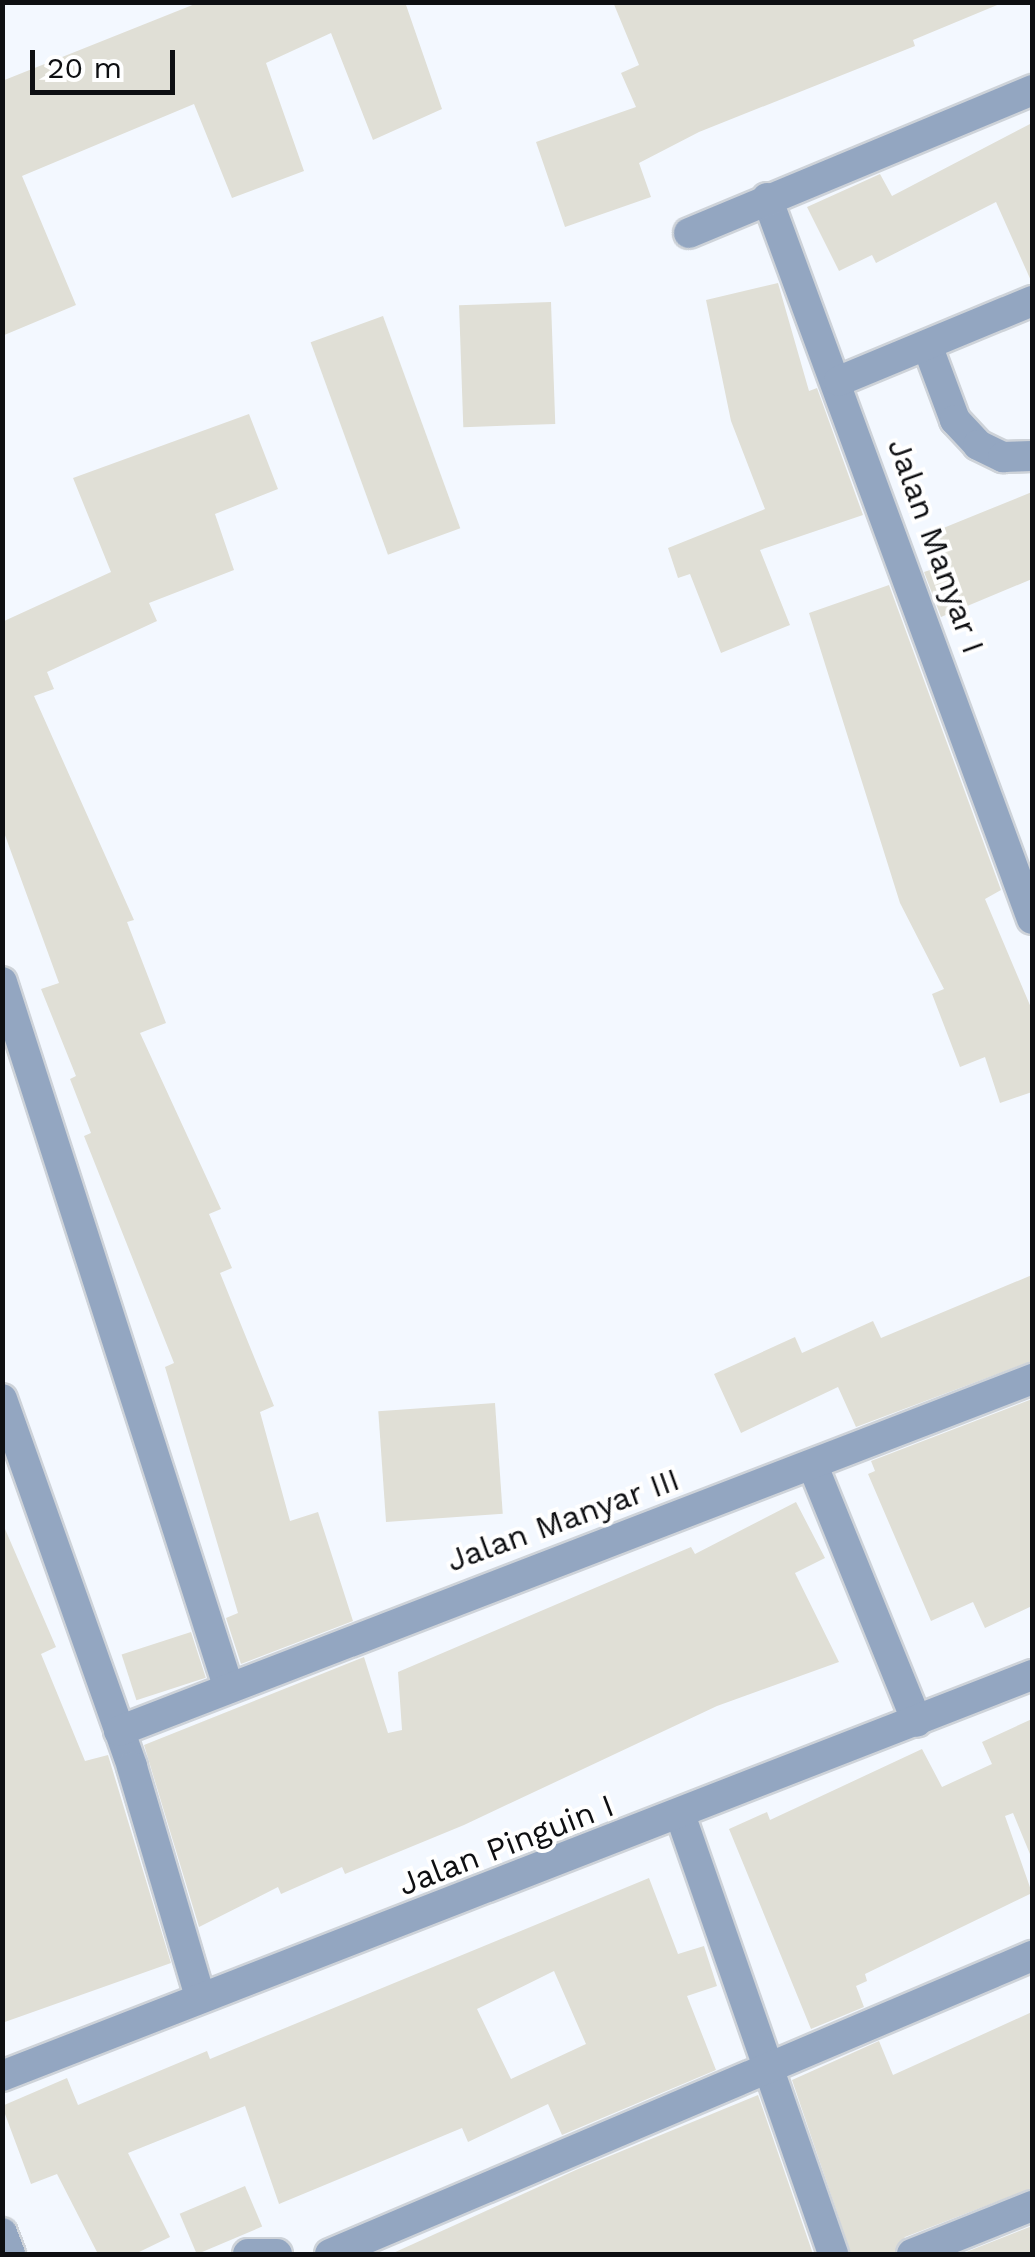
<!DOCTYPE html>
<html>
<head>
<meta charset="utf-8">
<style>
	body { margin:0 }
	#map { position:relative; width:1035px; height:2257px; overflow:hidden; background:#f3f8ff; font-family:"Work Sans",sans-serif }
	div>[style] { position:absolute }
	.building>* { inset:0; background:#e0dfd6; transform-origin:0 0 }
	.roads { filter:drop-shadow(2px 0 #ced3d9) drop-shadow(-2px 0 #ced3d9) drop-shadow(0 2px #ced3d9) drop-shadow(0 -2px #ced3d9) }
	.minor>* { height:30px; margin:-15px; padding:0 15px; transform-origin:15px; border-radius:15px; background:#93a6c1 }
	span { translate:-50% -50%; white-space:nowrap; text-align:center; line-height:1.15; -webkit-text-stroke:8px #fff; paint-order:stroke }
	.street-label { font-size:32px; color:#0e0f12 }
	.frame { position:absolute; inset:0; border:5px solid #0e0f12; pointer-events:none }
	.scale { position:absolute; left:30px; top:50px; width:145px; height:45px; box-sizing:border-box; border:5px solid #0e0f12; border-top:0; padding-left:12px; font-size:30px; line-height:35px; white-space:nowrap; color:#0e0f12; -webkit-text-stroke:8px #fff; paint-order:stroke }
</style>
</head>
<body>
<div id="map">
	<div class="building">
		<i style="clip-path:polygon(200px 2px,405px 2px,442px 109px,373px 140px,331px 33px,266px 63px,304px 171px,232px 198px,194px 104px,22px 176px,76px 305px,2px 336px,2px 81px)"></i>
		<i style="clip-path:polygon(613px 2px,1002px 2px,1002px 3px,913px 40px,915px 46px,699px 132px,639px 163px,651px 197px,565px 227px,536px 142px,636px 107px,621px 73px,639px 65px)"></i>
		<i style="clip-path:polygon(1032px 123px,1032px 283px,996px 202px,876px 263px,872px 255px,839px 271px,807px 207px,880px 174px,892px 196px)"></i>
		<i style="clip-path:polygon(778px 283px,809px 391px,817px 388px,863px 515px,760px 550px,790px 625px,721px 653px,690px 574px,678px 578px,668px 548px,765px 509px,731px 421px,706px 300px)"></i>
		<i style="left:551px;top:302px;width:122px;height:92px;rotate:88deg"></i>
		<i style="left:383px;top:316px;width:226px;height:77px;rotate:70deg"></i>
		<i style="clip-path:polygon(249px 414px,278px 489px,215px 514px,234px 570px,149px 603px,157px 621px,47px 672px,54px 689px,34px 696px,134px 920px,127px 922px,166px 1023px,140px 1033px,221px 1209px,209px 1214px,232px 1268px,220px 1273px,274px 1406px,260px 1412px,290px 1521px,318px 1512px,353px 1621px,241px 1664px,226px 1618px,238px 1613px,165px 1367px,174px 1363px,84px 1136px,91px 1133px,70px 1079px,76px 1076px,41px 989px,59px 983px,2px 827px,2px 622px,111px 572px,73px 478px)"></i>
		<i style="clip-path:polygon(1032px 492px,1032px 579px,941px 617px,924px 572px,945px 565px,931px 533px)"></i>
		<i style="clip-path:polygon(889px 585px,1001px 890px,985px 899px,1032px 1010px,1032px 1092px,1000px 1103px,985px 1057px,960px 1067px,932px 994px,944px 989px,900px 903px,809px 613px)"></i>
		<i style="clip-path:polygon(1032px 1275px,1032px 1361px,856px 1427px,838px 1387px,741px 1433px,714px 1374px,795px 1337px,802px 1353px,873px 1321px,881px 1338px)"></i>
		<i style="clip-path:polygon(1032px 1399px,1032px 1606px,985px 1628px,973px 1602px,931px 1621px,868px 1474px,875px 1471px,871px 1461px)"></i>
		<i style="left:495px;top:1403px;width:111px;height:117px;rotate:86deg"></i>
		<i style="clip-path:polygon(796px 1502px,825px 1558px,795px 1573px,839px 1662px,717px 1706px,464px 1825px,345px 1874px,342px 1867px,281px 1894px,278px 1887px,199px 1927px,144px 1745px,364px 1657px,388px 1733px,402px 1730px,398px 1672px,691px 1547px,695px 1554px)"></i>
		<i style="clip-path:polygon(2px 1522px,56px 1647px,41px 1654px,85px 1761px,108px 1755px,171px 1963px,2px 2023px)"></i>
		<i style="left:191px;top:1632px;width:48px;height:73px;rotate:72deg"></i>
		<i style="clip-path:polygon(1032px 1719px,1032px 1859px,1013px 1813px,1005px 1816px,1032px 1893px,865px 1974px,867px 1981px,856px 1986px,864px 2007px,811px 2029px,729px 1829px,767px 1812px,770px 1820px,922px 1749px,942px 1787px,992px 1764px,982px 1742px)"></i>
		<i style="clip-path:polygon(evenodd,649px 1878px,678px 1954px,704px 1946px,717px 1986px,687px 1996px,716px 2070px,562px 2135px,548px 2104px,468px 2142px,462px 2128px,279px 2204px,245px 2106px,128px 2153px,170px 2237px,135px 2254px,98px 2254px,57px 2174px,31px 2184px,2px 2106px,67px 2078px,78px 2105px,207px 2051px,210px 2059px,649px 1878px,554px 1971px,586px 2044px,511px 2079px,477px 2009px,554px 1971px)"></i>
		<i style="clip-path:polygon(1032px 2012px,1032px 2188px,905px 2237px,894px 2254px,851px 2254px,792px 2080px,879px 2041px,893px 2075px)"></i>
		<i style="clip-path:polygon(758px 2095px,813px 2254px,391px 2254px,578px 2169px)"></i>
		<i style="left:245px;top:2186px;width:44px;height:71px;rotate:67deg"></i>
		<i style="clip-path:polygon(1032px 2226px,1032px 2254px,961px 2254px)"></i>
	</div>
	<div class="roads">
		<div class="minor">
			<i style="left:767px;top:198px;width:768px;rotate:69.82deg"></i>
			<i style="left:689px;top:233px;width:372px;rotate:-22.6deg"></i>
			<i style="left:927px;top:345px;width:80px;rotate:69.5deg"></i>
			<i style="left:955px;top:420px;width:34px;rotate:47deg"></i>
			<i style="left:978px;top:445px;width:28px;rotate:26deg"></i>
			<i style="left:1003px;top:457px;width:29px;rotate:-2deg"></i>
			<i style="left:839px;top:381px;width:209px;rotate:-22.5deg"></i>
			<i style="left:2px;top:982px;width:739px;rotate:72.2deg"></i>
			<i style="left:2px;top:1399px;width:390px;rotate:70.5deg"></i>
			<i style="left:132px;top:1767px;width:240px;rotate:73.5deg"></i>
			<i style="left:813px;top:1466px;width:276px;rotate:67.9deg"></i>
			<i style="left:119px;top:1731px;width:979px;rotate:-21.08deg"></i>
			<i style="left:681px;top:1817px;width:463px;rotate:70.8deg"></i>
			<i style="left:2px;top:2076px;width:1105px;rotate:-21.27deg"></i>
			<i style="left:2px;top:2233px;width:22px;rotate:69deg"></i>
			<i style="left:248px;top:2254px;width:29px"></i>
			<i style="left:330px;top:2254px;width:763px;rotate:-23deg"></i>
			<i style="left:912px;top:2254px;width:129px;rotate:-21.8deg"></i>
		</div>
	</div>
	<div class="street-label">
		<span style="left:936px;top:546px;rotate:70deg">Jalan Manyar I</span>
		<span style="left:563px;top:1520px;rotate:-20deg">Jalan Manyar III</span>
		<span style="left:506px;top:1845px;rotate:-21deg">Jalan Pinguin I</span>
	</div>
	<div class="frame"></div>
	<div class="scale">20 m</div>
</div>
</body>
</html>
